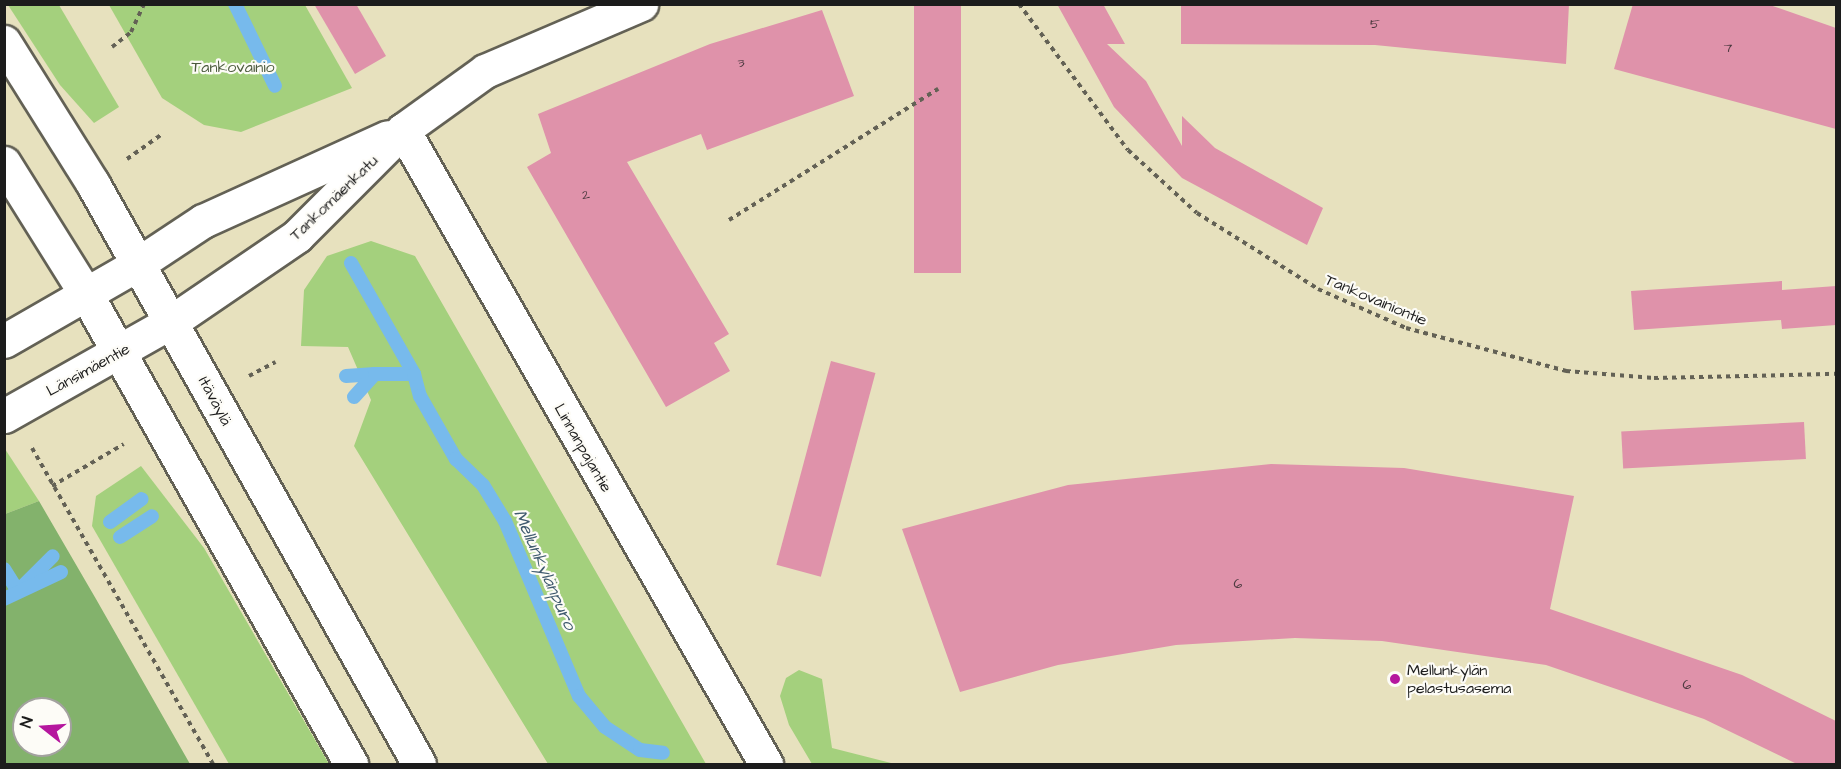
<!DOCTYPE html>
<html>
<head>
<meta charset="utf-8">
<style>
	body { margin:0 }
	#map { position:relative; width:1841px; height:769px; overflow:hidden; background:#e7e1be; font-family:"Architects Daughter",sans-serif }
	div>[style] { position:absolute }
	.green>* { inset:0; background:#a4d07d }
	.forest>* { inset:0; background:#83b26c }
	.stream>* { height:14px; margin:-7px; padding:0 7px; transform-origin:7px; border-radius:7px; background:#77baec }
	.building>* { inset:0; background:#df92aa; transform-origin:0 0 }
	.path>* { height:4px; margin-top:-2px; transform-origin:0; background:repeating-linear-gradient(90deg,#636155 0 4.5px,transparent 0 9px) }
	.roads { filter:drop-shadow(2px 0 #636155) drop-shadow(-2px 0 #636155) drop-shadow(0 2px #636155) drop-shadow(0 -2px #636155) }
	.street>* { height:33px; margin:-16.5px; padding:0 16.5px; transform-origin:16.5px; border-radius:16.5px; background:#fff }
	.secondary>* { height:33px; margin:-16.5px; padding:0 16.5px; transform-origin:16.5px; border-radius:16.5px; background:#fff }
	.primary>* { height:33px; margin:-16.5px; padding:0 16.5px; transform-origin:16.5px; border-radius:16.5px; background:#fff }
	.dots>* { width:16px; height:16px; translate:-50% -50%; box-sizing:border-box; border:3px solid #fdfcf7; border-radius:50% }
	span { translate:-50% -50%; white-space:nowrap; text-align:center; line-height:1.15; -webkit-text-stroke:4.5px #fdfcf7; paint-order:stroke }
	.number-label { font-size:14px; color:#4d3a40 }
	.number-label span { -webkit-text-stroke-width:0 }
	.park-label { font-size:16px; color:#4c5b3e }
	.street-label { font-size:16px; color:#1c1c1c }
	.poi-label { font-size:16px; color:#1c1c1c }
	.left { translate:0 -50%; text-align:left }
	.water-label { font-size:18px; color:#405b6f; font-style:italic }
	.frame { position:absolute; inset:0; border:6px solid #1c1c1c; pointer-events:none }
	.north { position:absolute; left:12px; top:697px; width:60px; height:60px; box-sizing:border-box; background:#fdfcf7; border:2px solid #a3a29f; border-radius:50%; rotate:287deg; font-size:16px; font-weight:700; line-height:24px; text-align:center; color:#1c1c1c }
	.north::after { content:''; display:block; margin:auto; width:21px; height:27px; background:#b5179e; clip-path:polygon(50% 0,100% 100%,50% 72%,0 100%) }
</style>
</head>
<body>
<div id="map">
	<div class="green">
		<i style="clip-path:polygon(8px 5px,59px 5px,119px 107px,94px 123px,60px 85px)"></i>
		<i style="clip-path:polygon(109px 5px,305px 5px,352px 88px,241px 132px,204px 125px,162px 98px)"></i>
		<i style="clip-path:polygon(371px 241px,415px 256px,706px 764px,548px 764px,354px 446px,371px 400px,348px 347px,301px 346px,304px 290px,327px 256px)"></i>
		<i style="clip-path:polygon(5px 449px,39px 501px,5px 514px,4px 449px)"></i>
		<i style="clip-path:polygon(141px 466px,204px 548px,329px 764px,229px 764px,92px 526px,96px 496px)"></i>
		<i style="clip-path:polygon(799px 670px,822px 679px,832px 748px,895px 764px,812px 764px,789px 725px,780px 696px,786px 678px)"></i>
	</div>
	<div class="forest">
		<i style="clip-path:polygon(evenodd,39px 501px,96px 599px,190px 764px,5px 764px,5px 514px,39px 501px,24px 709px,60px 709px,60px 745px,24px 745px,24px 709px)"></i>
	</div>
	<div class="stream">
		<i style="left:235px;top:4px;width:91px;rotate:64deg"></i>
		<i style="left:351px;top:263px;width:128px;rotate:60.4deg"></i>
		<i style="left:346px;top:376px;width:29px;rotate:-4deg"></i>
		<i style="left:354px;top:397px;width:31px;rotate:-48deg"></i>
		<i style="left:375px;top:374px;width:39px"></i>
		<i style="left:414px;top:374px;width:23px;rotate:75deg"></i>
		<i style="left:420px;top:396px;width:73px;rotate:60.3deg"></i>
		<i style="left:456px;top:459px;width:37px;rotate:44deg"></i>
		<i style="left:483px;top:485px;width:42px;rotate:58.6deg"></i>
		<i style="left:505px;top:521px;width:190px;rotate:67.1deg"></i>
		<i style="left:579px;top:696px;width:40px;rotate:50deg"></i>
		<i style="left:605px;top:727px;width:42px;rotate:33.3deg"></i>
		<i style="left:640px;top:750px;width:23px;rotate:7deg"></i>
		<i style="left:110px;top:522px;width:39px;rotate:-36deg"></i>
		<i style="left:120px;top:537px;width:38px;rotate:-33deg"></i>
		<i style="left:4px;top:569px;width:26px;rotate:58deg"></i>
		<i style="left:18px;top:591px;width:49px;rotate:-45deg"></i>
		<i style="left:4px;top:599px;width:63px;rotate:-25.3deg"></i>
	</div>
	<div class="building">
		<i style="clip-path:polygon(314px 4px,356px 4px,386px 56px,355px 74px)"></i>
		<i style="left:914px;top:4px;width:47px;height:269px"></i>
		<i style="clip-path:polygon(1057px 4px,1103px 4px,1125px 44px,1107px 44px,1146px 81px,1182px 146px,1182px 116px,1215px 148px,1323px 208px,1307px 245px,1182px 178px,1114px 107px)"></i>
		<i style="clip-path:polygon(1181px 4px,1569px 4px,1566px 64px,1375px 45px,1181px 44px)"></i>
		<i style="clip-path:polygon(1633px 4px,1767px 4px,1836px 28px,1836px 129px,1614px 69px)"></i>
		<i style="clip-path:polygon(822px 10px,854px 96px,707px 150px,701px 134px,627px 162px,729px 334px,714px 343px,730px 371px,666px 407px,527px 167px,551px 153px,538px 114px,710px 44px)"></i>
		<i style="clip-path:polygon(1782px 281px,1782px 290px,1836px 286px,1836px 325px,1782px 329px,1781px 320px,1634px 330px,1631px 291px)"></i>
		<i style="left:831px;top:361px;width:46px;height:211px;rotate:15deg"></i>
		<i style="left:1804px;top:422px;width:37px;height:183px;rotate:87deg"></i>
		<i style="clip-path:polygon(1271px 464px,1404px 468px,1574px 496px,1550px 609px,1742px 675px,1836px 721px,1836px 765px,1799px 765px,1704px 719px,1546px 665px,1382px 641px,1295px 638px,1176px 645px,1058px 665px,960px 692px,902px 529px,1068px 485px)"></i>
	</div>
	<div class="path">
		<i style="left:1019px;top:4px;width:182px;rotate:53.3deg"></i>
		<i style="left:1128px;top:150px;width:93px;rotate:42.4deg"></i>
		<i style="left:1197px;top:213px;width:143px;rotate:32.1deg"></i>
		<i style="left:1318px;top:289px;width:96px;rotate:23.9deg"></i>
		<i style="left:1406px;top:328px;width:166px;rotate:15deg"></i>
		<i style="left:1566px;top:371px;width:88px;rotate:4.5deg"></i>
		<i style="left:1654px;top:378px;width:182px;rotate:-1.3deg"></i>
		<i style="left:112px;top:47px;width:24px;rotate:-38deg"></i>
		<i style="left:131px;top:32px;width:31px;rotate:-65deg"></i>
		<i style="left:127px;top:159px;width:43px;rotate:-35.5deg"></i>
		<i style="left:729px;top:220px;width:247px;rotate:-32.1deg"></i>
		<i style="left:249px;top:376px;width:30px;rotate:-28deg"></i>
		<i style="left:32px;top:448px;width:364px;rotate:60.2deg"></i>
		<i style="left:52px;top:486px;width:83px;rotate:-30.3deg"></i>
	</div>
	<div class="roads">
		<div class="street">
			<i style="left:403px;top:130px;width:731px;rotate:60.21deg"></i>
			<i style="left:138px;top:264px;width:78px;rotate:-33.5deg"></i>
			<i style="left:203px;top:221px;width:203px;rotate:-24.4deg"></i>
			<i style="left:171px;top:322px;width:153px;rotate:-34.3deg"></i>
			<i style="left:297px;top:236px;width:150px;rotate:-45deg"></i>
			<i style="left:403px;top:130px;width:101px;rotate:-35.7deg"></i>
			<i style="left:485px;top:71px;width:170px;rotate:-23.2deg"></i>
		</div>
		<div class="secondary">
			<i style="left:4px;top:341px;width:155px;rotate:-29.9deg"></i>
			<i style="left:4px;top:416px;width:192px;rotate:-29.4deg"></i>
		</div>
		<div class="primary">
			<i style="left:4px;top:42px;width:168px;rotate:57.9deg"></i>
			<i style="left:93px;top:184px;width:665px;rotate:60.66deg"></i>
			<i style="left:4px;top:163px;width:155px;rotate:58deg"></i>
			<i style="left:86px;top:294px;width:540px;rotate:60.58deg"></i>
		</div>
	</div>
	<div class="dots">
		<i style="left:1395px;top:679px;background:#b5179e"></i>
	</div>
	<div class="number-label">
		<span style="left:1375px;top:24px">5</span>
		<span style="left:1728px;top:48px">7</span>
		<span style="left:741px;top:63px">3</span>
		<span style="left:586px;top:195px">2</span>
		<span style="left:1238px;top:584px">6</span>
		<span style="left:1687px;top:685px">6</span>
	</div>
	<div class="park-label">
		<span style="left:233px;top:67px">Tankovainio</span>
	</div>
	<div class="street-label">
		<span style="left:334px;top:198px;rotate:-44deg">Tankomäenkatu</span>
		<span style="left:1376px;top:300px;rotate:23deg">Tankovainiontie</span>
		<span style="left:88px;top:370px;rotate:-29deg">Länsimäentie</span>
		<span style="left:215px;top:401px;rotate:62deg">Itäväylä</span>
		<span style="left:583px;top:448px;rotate:60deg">Linnanpajantie</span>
	</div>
	<div class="poi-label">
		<span class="left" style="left:1407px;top:679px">Mellunkylän<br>pelastusasema</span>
	</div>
	<div class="water-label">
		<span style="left:544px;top:570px;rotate:66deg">Mellunkylänpuro</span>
	</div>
	<div class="frame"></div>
	<div class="north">N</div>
</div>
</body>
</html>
